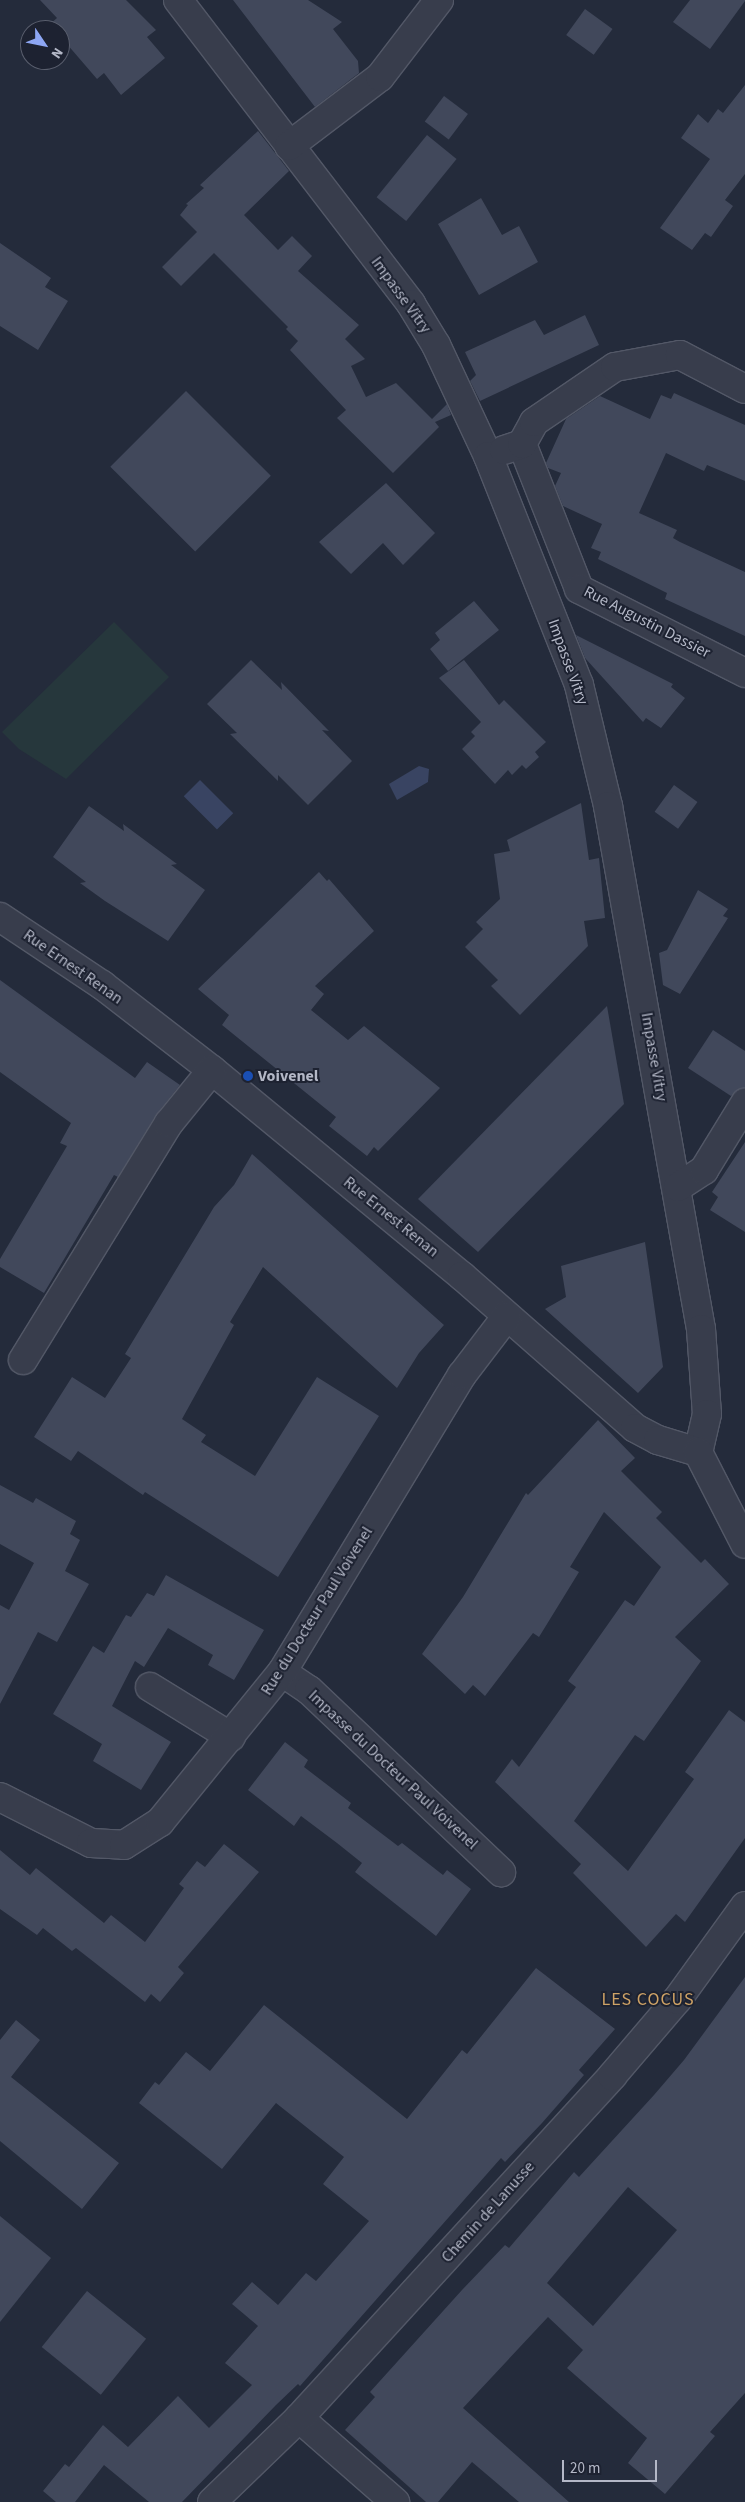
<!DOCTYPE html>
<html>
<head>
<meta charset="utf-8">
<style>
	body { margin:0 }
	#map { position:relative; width:745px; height:2502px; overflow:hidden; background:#242b3b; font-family:"Source Sans 3",sans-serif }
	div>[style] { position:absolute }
	.green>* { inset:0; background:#26373c }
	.water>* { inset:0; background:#394462; transform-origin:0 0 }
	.building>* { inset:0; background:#41485b; transform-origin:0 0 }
	.roads { filter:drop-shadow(1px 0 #535867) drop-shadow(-1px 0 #535867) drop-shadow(0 1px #535867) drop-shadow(0 -1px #535867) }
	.minor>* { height:28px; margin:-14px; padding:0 14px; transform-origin:14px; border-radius:14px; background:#383d4c }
	.dots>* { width:14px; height:14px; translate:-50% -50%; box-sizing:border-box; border:2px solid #1d2231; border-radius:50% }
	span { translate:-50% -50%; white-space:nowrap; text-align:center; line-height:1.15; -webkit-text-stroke:4px #1d2231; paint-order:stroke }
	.street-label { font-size:16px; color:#b4b8c7 }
	.poi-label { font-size:16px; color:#b4b8c7; font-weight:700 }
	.left { translate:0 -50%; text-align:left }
	.neighbourhood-label { font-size:18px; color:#cfa366; letter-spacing:1px }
	.north { position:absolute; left:20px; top:20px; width:50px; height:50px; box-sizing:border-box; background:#1d2231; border:1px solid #595e6d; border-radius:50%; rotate:124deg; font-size:14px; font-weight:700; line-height:20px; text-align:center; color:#b4b8c7 }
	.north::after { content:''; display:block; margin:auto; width:18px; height:22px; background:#8da6f3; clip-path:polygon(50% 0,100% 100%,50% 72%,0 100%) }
	.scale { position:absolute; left:562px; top:2460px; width:95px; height:22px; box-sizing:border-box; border:2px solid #b4b8c7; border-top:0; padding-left:6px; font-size:15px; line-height:18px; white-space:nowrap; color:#b4b8c7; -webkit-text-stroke:4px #1d2231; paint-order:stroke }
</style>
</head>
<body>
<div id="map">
	<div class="green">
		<i style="clip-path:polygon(114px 622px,169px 677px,66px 779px,19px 749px,2px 732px)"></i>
	</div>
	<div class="water">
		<i style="clip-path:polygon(419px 766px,429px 769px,428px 782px,397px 800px,389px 784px)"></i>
		<i style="left:200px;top:780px;width:47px;height:23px;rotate:45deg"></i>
	</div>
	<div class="building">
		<i style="clip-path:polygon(40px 0,126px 0,156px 30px,147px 37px,165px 58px,121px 95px,104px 73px,97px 79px,60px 36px,60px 30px,55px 30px,50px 24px,57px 18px)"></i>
		<i style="clip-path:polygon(233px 0,308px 0,342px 22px,333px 29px,358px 61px,359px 73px,315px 107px)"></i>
		<i style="clip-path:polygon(690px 0,745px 0,745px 1px,710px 49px,673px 22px)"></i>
		<i style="left:585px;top:9px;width:34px;height:32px;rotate:36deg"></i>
		<i style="clip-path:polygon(745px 85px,745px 174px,725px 200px,733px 206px,723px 220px,711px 237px,705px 233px,692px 250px,660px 228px,710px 159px,681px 138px,698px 114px,708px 123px,718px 109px,723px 113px)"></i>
		<i style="left:444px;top:96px;width:30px;height:32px;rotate:37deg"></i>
		<i style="clip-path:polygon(258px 131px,289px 171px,244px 215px,278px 250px,292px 236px,312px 256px,298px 271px,359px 325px,345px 339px,365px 359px,351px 366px,366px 397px,396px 383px,432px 419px,447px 404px,451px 415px,435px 422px,439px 427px,393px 473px,337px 418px,346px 410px,290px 350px,298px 341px,286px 329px,288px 327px,214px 253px,181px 286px,162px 267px,197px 232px,180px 215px,188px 205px,186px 204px,204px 188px,200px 185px)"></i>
		<i style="left:427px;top:135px;width:38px;height:80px;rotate:39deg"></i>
		<i style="clip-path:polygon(481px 198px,502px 235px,519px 226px,538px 262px,479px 295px,438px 224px)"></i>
		<i style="clip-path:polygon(0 243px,51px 278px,45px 287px,68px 301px,38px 350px,0 326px)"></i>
		<i style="clip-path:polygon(585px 315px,599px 345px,480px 401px,470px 381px,476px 375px,465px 352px,535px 320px,544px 335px)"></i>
		<i style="left:186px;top:391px;width:120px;height:107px;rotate:45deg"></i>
		<i style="clip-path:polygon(674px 393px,745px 425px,745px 481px,707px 465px,704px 471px,666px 453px,639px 513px,677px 530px,673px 538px,680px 542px,745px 572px,745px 636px,665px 599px,667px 593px,598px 559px,601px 552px,591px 548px,602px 524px,563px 506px,555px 486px,561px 473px,548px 468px,546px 463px,566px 419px,600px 396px,650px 419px,661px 395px,671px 399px)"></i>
		<i style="clip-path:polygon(386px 483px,435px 533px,403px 565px,383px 543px,351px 574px,319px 542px)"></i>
		<i style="clip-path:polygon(474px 601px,499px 630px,448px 671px,430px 649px,440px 640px,435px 633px)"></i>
		<i style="clip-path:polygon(576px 635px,673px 684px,671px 687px,685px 698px,661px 728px,646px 718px,643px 722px,585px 658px)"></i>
		<i style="clip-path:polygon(251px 660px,282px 690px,281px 682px,329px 731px,322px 730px,352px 761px,308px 805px,278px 775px,278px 781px,230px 734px,237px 733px,207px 704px)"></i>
		<i style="clip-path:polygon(464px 660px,499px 705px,504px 700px,546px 742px,535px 752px,539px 757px,526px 769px,522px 765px,512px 775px,508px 770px,495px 784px,462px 749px,475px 736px,471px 732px,481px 722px,439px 678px)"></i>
		<i style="left:674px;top:785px;width:29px;height:33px;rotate:36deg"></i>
		<i style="clip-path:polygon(581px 803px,589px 860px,599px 858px,605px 918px,584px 921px,588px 946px,520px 1015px,491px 986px,498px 980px,465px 947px,483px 929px,476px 922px,500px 899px,494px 854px,510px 851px,507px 840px)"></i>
		<i style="clip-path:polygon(89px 806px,124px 831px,123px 824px,177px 864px,171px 865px,205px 890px,168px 941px,105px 901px,80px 883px,86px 882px,53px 857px)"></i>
		<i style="clip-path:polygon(319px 872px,327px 881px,329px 879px,374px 931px,315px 986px,324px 994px,311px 1010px,348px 1040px,364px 1026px,440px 1088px,378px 1151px,374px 1147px,367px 1156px,329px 1126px,336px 1117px,222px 1025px,229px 1015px,198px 989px)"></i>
		<i style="clip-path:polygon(698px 890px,728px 909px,723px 916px,728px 918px,680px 994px,663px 985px,659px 953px,667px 950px)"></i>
		<i style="clip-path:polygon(0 980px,135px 1078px,147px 1062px,180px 1085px,156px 1115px,118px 1177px,114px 1175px,44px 1293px,0 1267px,0 1259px,67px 1146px,60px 1143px,71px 1123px,0 1072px)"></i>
		<i style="clip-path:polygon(607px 1006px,624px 1104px,478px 1252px,418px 1199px)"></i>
		<i style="clip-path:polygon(713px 1030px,745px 1051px,745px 1087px,731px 1096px,688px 1068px)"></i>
		<i style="clip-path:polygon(745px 1142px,745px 1232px,710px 1210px,718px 1197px,712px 1192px)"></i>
		<i style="clip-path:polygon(252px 1154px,444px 1325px,419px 1353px,397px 1388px,263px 1267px,230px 1322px,234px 1325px,182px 1419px,206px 1435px,201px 1442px,255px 1476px,317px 1377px,379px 1416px,278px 1577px,145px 1492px,143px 1495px,78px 1451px,71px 1461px,34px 1437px,72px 1377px,105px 1398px,131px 1358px,125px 1354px,214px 1207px,234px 1185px)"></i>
		<i style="clip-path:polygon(645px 1242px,663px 1367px,638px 1393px,545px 1309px,566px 1297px,561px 1266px)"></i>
		<i style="clip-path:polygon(598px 1420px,635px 1458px,621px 1471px,662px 1512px,656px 1518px,701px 1563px,705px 1559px,729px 1584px,675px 1637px,701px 1661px,644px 1741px,635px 1735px,574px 1821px,628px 1871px,694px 1779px,685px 1772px,729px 1710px,745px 1722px,745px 1838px,685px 1922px,676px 1914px,646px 1947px,573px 1873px,581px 1864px,495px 1782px,512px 1759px,519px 1767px,576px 1687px,568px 1681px,625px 1600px,634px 1606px,661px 1567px,604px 1512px,570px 1567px,579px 1572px,539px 1637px,533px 1633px,485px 1696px,473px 1685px,465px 1694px,422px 1654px,463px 1597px,526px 1493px,528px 1495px)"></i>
		<i style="clip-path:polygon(0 1485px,33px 1503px,36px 1498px,76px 1521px,70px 1534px,80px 1540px,65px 1571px,89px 1584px,57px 1642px,38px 1632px,0 1704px,0 1605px,9px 1610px,34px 1563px,0 1544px)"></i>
		<i style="clip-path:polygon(166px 1575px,264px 1630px,234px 1680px,208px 1665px,213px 1655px,168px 1628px,144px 1667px,135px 1661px,112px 1706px,171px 1742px,141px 1790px,93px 1761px,102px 1744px,53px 1714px,93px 1646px,104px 1653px,126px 1615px,131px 1617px,147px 1593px,154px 1596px)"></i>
		<i style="clip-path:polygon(285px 1742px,308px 1760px,304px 1767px,351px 1803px,348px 1808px,398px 1846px,402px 1843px,443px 1875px,447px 1870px,471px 1889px,436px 1936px,355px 1872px,362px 1863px,337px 1843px,301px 1816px,294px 1826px,248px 1790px)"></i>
		<i style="clip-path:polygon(224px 1844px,259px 1872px,178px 1967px,184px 1973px,160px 2002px,151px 1994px,145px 2002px,76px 1948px,72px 1951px,43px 1928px,37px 1935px,0 1909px,0 1850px,30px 1875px,36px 1868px,104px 1923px,111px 1915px,145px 1942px,184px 1888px,179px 1884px,197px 1861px,205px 1867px)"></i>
		<i style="clip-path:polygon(536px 1968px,615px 2029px,579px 2070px,584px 2075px,542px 2123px,505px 2162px,501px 2158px,300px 2386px,298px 2384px,276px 2405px,182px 2502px,149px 2502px,104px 2465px,75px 2502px,56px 2502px,43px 2491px,65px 2464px,69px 2467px,103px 2425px,128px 2447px,178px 2396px,209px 2428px,252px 2385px,225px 2363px,258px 2326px,232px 2304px,252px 2282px,278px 2305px,306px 2273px,316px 2281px,369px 2221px,323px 2184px,344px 2157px,276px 2103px,222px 2169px,139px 2103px,155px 2082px,159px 2085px,186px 2052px,210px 2071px,264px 2005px,407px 2119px,462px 2050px,467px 2054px)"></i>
		<i style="clip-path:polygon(evenodd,745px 1977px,745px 2393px,710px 2432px,715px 2436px,665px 2494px,628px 2463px,647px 2438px,567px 2368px,583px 2350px,548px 2317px,463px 2408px,569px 2502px,519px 2502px,472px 2462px,438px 2502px,426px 2502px,345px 2430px,375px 2397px,370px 2392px,462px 2290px,505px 2245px,509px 2248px,574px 2172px,579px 2177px,654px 2095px,684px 2060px,745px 1977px,628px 2187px,677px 2230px,593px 2326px,547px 2283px,628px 2187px)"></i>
		<i style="clip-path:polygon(16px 2020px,40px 2040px,11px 2077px,119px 2163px,82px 2209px,0 2141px,0 2040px)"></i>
		<i style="clip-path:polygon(0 2216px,51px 2258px,0 2322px)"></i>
		<i style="left:87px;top:2291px;width:76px;height:72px;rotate:39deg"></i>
	</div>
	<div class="roads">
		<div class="minor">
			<i style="left:178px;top:0;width:383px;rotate:52.5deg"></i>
			<i style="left:411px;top:304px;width:48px;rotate:58.6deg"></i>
			<i style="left:436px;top:345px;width:123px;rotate:64.9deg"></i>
			<i style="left:488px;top:456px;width:246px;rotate:68.3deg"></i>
			<i style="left:579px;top:685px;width:124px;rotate:76.5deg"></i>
			<i style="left:608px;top:806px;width:531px;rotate:79.92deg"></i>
			<i style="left:701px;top:1329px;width:85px;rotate:86deg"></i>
			<i style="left:707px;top:1414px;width:39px;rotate:103deg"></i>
			<i style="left:289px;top:146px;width:114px;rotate:-37.2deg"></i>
			<i style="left:380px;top:77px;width:97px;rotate:-52.5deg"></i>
			<i style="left:522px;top:444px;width:156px;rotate:68.5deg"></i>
			<i style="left:579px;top:589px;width:186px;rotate:26.8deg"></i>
			<i style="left:504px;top:450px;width:19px;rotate:-18deg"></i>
			<i style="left:522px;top:444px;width:25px;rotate:-61deg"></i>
			<i style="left:534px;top:422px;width:98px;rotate:-34.2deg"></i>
			<i style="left:615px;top:367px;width:66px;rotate:-10.5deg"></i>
			<i style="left:680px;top:355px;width:73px;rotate:27.6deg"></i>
			<i style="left:0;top:917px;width:123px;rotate:33.7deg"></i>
			<i style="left:102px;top:985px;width:139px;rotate:37.7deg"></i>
			<i style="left:212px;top:1070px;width:324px;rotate:39.5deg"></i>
			<i style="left:462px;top:1276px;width:230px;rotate:41.3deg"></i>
			<i style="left:635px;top:1428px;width:26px;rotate:28deg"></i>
			<i style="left:658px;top:1440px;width:42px;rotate:16.7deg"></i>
			<i style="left:698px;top:1452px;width:103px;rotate:62.9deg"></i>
			<i style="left:678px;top:1187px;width:31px;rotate:-33deg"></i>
			<i style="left:704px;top:1170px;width:79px;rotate:-58.5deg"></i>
			<i style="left:23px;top:1360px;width:278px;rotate:-58.4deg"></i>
			<i style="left:169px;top:1123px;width:68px;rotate:-50.9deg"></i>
			<i style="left:282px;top:1672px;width:32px;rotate:34deg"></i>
			<i style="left:309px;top:1690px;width:265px;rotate:43.5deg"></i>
			<i style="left:150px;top:1687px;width:95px;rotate:31.7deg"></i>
			<i style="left:0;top:1797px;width:102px;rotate:26.8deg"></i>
			<i style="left:91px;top:1843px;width:33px;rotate:3deg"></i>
			<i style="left:124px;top:1845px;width:43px;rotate:-32.6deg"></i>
			<i style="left:160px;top:1822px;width:193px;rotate:-50.9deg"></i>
			<i style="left:282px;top:1672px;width:347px;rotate:-58.8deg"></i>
			<i style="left:462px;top:1375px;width:74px;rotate:-52.7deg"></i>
			<i style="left:299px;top:2418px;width:128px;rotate:41.2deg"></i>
			<i style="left:212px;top:2502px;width:121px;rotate:-44deg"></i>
			<i style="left:299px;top:2418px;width:464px;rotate:-47.5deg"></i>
			<i style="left:612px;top:2076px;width:100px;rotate:-49.5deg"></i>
			<i style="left:677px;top:2000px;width:116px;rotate:-54.1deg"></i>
		</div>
	</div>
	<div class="dots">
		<i style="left:248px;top:1076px;background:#1a4fb4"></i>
	</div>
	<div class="street-label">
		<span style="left:401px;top:295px;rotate:54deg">Impasse Vitry</span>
		<span style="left:647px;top:622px;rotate:27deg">Rue Augustin Dassier</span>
		<span style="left:568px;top:662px;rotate:70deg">Impasse Vitry</span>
		<span style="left:73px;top:967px;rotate:35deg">Rue Ernest Renan</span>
		<span style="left:654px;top:1057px;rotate:80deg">Impasse Vitry</span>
		<span style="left:391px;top:1217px;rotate:39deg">Rue Ernest Renan</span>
		<span style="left:317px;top:1611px;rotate:-58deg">Rue du Docteur Paul Voivenel</span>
		<span style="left:393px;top:1770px;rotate:43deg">Impasse du Docteur Paul Voivenel</span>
		<span style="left:488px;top:2212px;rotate:-48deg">Chemin de Lanusse</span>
	</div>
	<div class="poi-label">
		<span class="left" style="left:258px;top:1076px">Voivenel</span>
	</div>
	<div class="neighbourhood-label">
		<span style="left:648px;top:2000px">LES COCUS</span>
	</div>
	<div class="north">N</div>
	<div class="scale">20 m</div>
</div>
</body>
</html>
